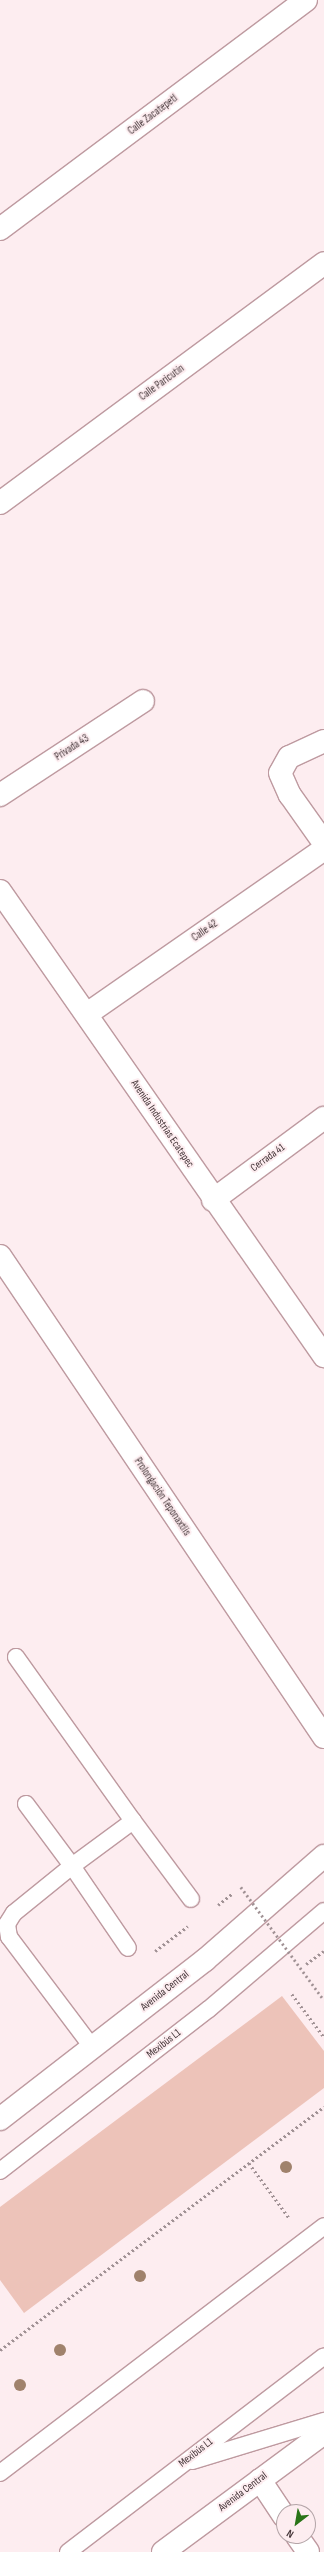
<!DOCTYPE html>
<html>
<head>
<meta charset="utf-8">
<style>
	body { margin:0 }
	#map { position:relative; width:324px; height:2552px; overflow:hidden; background:#fdedf0; font-family:"Sofia Sans Condensed",sans-serif }
	div>[style] { position:absolute }
	.building>* { inset:0; background:#edc3b9 }
	.path>* { height:2.5px; margin-top:-1.25px; transform-origin:0; background:repeating-linear-gradient(90deg,#a09194 0 2px,transparent 0 5px) }
	.roads { filter:drop-shadow(1px 0 #be9aa0) drop-shadow(-1px 0 #be9aa0) drop-shadow(0 1px #be9aa0) drop-shadow(0 -1px #be9aa0) }
	.service>* { height:16px; margin:-8px; padding:0 8px; transform-origin:8px; border-radius:8px; background:#fff }
	.minor>* { height:22px; margin:-11px; padding:0 11px; transform-origin:11px; border-radius:11px; background:#fff }
	.tertiary>* { height:22px; margin:-11px; padding:0 11px; transform-origin:11px; border-radius:11px; background:#fff }
	.trunk>* { height:22px; margin:-11px; padding:0 11px; transform-origin:11px; border-radius:11px; background:#fff }
	.path-bridge>* { height:2.5px; margin-top:-1.25px; transform-origin:0; background:repeating-linear-gradient(90deg,#a09194 0 2px,transparent 0 5px) }
	.trees>* { width:12px; height:12px; margin:-6px; border-radius:50%; background:#a0826c }
	span { translate:-50% -50%; white-space:nowrap; text-align:center; line-height:1.15; -webkit-text-stroke:4px #fdedf0; paint-order:stroke }
	.street-label { font-size:11px; color:#453639 }
	.north { position:absolute; left:276px; top:2504px; width:40px; height:40px; box-sizing:border-box; background:#fdedf0; border:1px solid #b3a4a7; border-radius:50%; rotate:211deg; font-size:11px; font-weight:700; line-height:16px; text-align:center; color:#453639 }
	.north::after { content:''; display:block; margin:auto; width:14px; height:18px; background:#2a7418; clip-path:polygon(50% 0,100% 100%,50% 72%,0 100%) }
</style>
</head>
<body>
<div id="map">
	<div class="building">
		<i style="clip-path:polygon(282px 1996px,324px 2051px,324px 2088px,24px 2313px,0 2280px,0 2207px)"></i>
	</div>
	<div class="path">
		<i style="left:218px;top:1905px;width:19px;rotate:-39deg"></i>
		<i style="left:155px;top:1951px;width:41px;rotate:-37.1deg"></i>
		<i style="left:306px;top:1964px;width:22px;rotate:-36deg"></i>
		<i style="left:292px;top:1994px;width:54px;rotate:53.3deg"></i>
		<i style="left:249px;top:2163px;width:69px;rotate:53.8deg"></i>
		<i style="left:0;top:2350px;width:405px;rotate:-36.9deg"></i>
	</div>
	<div class="roads">
		<div class="service">
			<i style="left:16px;top:1657px;width:201px;rotate:54.5deg"></i>
			<i style="left:26px;top:1804px;width:77px;rotate:53.4deg"></i>
			<i style="left:72px;top:1866px;width:76px;rotate:-36.4deg"></i>
			<i style="left:133px;top:1821px;width:97px;rotate:53.4deg"></i>
			<i style="left:92px;top:2047px;width:138px;rotate:-127deg"></i>
			<i style="left:9px;top:1937px;width:13px;rotate:-99deg"></i>
			<i style="left:7px;top:1924px;width:13px;rotate:-58deg"></i>
			<i style="left:14px;top:1913px;width:75px;rotate:-39deg"></i>
			<i style="left:72px;top:1866px;width:99px;rotate:55.7deg"></i>
			<i style="left:0;top:2171px;width:264px;rotate:-37.8deg"></i>
			<i style="left:209px;top:2009px;width:151px;rotate:-40.4deg"></i>
			<i style="left:192px;top:2461px;width:138px;rotate:-16.9deg"></i>
			<i style="left:0;top:2473px;width:407px;rotate:-37.3deg"></i>
			<i style="left:68px;top:2552px;width:322px;rotate:-37.4deg"></i>
		</div>
		<div class="minor">
			<i style="left:0;top:229px;width:382px;rotate:-36.8deg"></i>
			<i style="left:0;top:503px;width:403px;rotate:-36.5deg"></i>
			<i style="left:324px;top:741px;width:38px;rotate:155deg"></i>
			<i style="left:289px;top:757px;width:18px;rotate:119deg"></i>
			<i style="left:280px;top:773px;width:24px;rotate:66deg"></i>
			<i style="left:290px;top:795px;width:59px;rotate:54.7deg"></i>
			<i style="left:0;top:795px;width:171px;rotate:-33.3deg"></i>
			<i style="left:87px;top:1014px;width:289px;rotate:-34.8deg"></i>
			<i style="left:213px;top:1200px;width:138px;rotate:-36.5deg"></i>
			<i style="left:0;top:1256px;width:580px;rotate:56.04deg"></i>
			<i style="left:260px;top:2480px;width:43px;rotate:56.3deg"></i>
			<i style="left:297px;top:2536px;width:19px;rotate:55deg"></i>
		</div>
		<div class="tertiary">
			<i style="left:0;top:891px;width:567px;rotate:55.13deg"></i>
		</div>
		<div class="trunk">
			<i style="left:0;top:2119px;width:259px;rotate:-37.8deg"></i>
			<i style="left:205px;top:1960px;width:158px;rotate:-41.2deg"></i>
			<i style="left:163px;top:2552px;width:200px;rotate:-36.5deg"></i>
		</div>
	</div>
	<div class="path-bridge">
		<i style="left:241px;top:1887px;width:140px;rotate:53.7deg"></i>
	</div>
	<div class="trees">
		<i style="left:286px;top:2167px"></i>
		<i style="left:140px;top:2276px"></i>
		<i style="left:60px;top:2350px"></i>
		<i style="left:20px;top:2385px"></i>
	</div>
	<div class="street-label">
		<span style="left:153px;top:115px;rotate:-37deg">Calle Zacatepetl</span>
		<span style="left:162px;top:383px;rotate:-36deg">Calle Paricutín</span>
		<span style="left:72px;top:748px;rotate:-33deg">Privada 43</span>
		<span style="left:205px;top:931px;rotate:-35deg">Calle 42</span>
		<span style="left:162px;top:1124px;rotate:56deg">Avenida Industrias Ecatepec</span>
		<span style="left:268px;top:1158px;rotate:-36deg">Cerrada 41</span>
		<span style="left:162px;top:1497px;rotate:56deg">Prolongación Teponaxtlis</span>
		<span style="left:165px;top:1991px;rotate:-38deg">Avenida Central</span>
		<span style="left:164px;top:2044px;rotate:-38deg">Mexibús L1</span>
		<span style="left:196px;top:2453px;rotate:-38deg">Mexibús L1</span>
		<span style="left:243px;top:2492px;rotate:-37deg">Avenida Central</span>
	</div>
	<div class="north">N</div>
</div>
</body>
</html>
